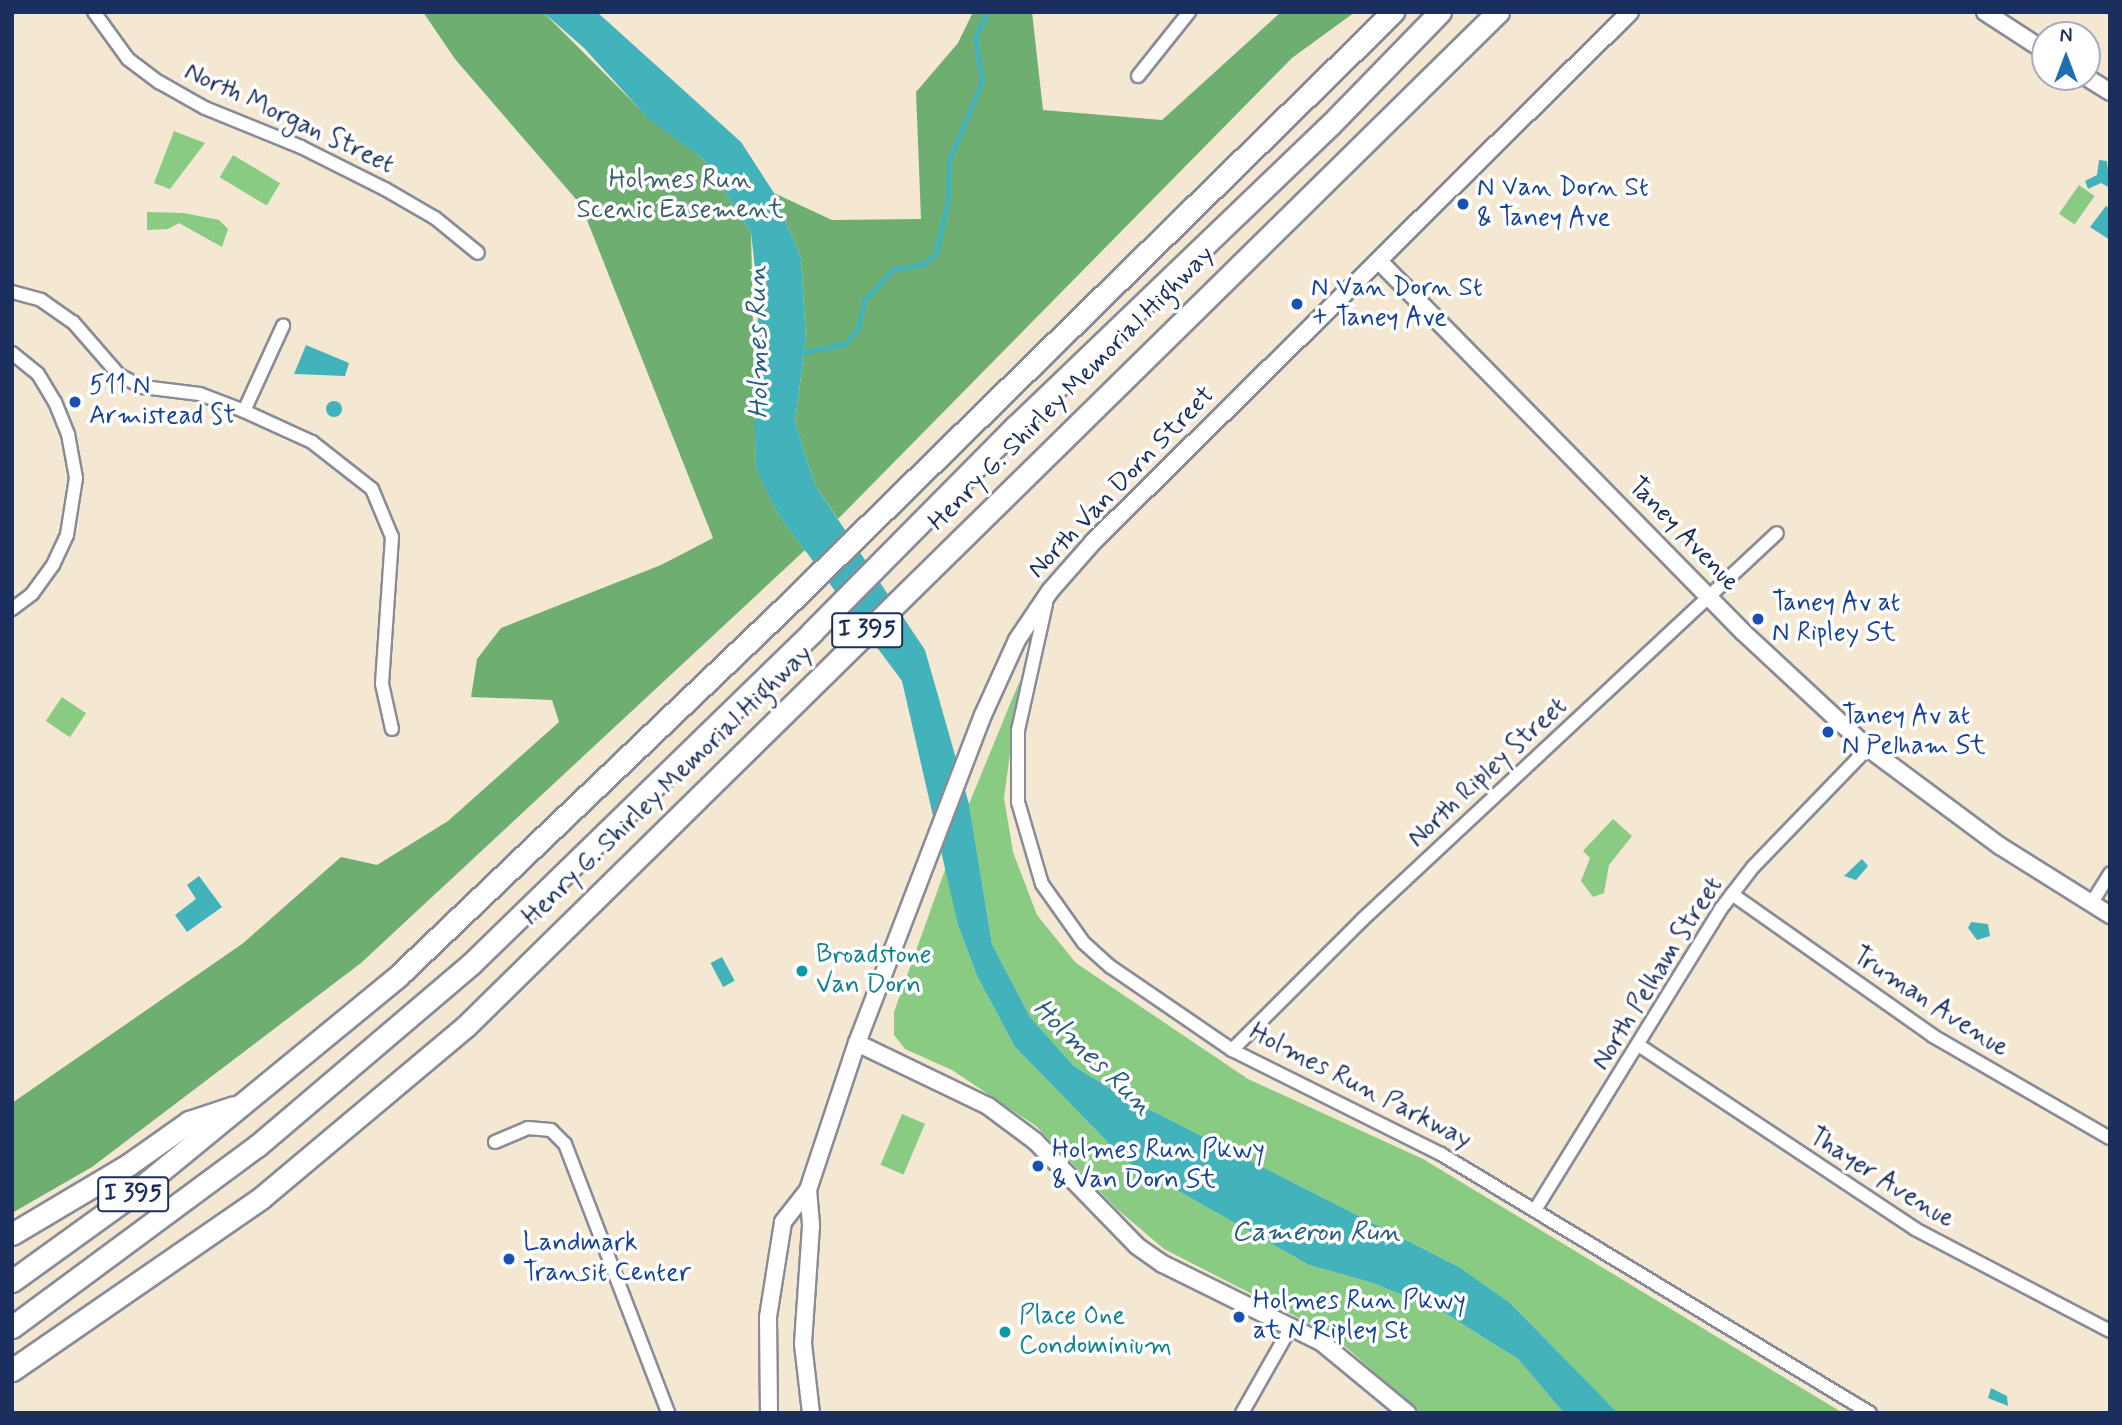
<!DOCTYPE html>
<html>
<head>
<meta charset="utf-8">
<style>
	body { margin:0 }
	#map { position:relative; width:2122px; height:1425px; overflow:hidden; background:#f5e8d2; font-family:Mynerve,sans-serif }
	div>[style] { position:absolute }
	.green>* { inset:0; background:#89cb83; transform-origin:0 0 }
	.forest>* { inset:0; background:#6eaf71 }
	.water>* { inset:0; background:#43b3bb; transform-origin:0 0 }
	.round { border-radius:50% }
	.stream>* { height:4.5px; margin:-2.25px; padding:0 2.25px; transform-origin:2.25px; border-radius:2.25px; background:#43b3bb }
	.roads { filter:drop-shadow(2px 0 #888c98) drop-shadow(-2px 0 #888c98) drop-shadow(0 2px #888c98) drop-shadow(0 -2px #888c98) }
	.street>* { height:12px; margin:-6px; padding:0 6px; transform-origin:6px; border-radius:6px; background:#fff }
	.secondary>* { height:16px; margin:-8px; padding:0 8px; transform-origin:8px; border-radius:8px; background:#fff }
	.highway>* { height:21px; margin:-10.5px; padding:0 10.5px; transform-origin:10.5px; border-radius:10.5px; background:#fff }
	.dots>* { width:19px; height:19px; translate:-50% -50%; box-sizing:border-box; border:4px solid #fff; border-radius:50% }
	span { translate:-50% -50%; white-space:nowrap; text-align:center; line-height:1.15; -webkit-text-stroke:7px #fff; paint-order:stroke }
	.shield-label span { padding:2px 5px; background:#fff; border:2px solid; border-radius:5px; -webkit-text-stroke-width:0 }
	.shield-label { font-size:24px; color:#1b2f5e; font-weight:700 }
	.street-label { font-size:26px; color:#1b2f5e }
	.park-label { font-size:26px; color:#3c5e69 }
	.transit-label { font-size:26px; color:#164399 }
	.left { translate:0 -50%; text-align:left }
	.culture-label { font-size:26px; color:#0d838f }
	.water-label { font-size:28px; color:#295d7f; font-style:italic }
	.frame { position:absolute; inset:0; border:14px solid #1b2f5e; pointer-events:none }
	.north { position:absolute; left:2031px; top:21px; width:70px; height:70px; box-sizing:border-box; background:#fff; border:2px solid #a4acbf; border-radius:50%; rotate:0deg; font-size:19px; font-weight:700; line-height:28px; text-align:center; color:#1b2f5e }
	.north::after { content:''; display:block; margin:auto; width:24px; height:32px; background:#1f6fb2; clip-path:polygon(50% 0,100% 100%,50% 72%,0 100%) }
</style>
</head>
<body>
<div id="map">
	<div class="green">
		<i style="clip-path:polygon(174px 131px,205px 143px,170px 189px,154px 183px)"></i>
		<i style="left:233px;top:155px;width:55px;height:26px;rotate:31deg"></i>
		<i style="left:2079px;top:185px;width:19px;height:35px;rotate:35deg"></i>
		<i style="clip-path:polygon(147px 212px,184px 213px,219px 220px,228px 229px,222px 247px,179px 223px,168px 229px,147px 230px)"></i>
		<i style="clip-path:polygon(1020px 680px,1004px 798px,1013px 852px,1037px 915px,1076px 963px,1248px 1079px,1423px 1159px,1843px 1413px,1618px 1413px,1509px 1302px,1459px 1267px,1119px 1094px,1074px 1066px,1030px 1017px,992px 944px,969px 804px)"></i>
		<i style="left:62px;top:697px;width:29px;height:29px;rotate:34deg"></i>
		<i style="clip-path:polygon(1613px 819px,1632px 836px,1609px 865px,1604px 893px,1593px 897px,1581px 881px,1590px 858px,1583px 851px)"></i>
		<i style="clip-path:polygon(946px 867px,958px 925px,977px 976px,1015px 1047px,1127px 1162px,1309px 1265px,1373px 1283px,1443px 1312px,1518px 1359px,1564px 1413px,1421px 1413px,1332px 1335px,1164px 1249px,1117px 1209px,1036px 1126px,952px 1070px,905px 1049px,894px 1035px,894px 1012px)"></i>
		<i style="left:902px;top:1114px;width:25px;height:55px;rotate:23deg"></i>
	</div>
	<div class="forest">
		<i style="clip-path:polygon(423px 12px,543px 12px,649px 118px,703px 159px,751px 232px,756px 468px,778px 514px,805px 550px,361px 963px,92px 1167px,12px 1213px,12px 1103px,242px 944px,341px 857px,377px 865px,448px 821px,559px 722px,552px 700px,471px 697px,477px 659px,501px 628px,661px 565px,713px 538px,581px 205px,455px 59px)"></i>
		<i style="clip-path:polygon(973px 12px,1032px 12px,1043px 110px,1162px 120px,1281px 12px,1355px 12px,1292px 58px,838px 519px,815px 485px,795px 422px,806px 338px,801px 258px,774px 193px,832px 220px,921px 219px,916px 92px,958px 43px)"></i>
	</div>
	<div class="water">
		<i style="clip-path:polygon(543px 12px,597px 12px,741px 142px,774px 193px,801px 258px,806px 338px,795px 422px,815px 485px,925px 650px,969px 804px,992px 944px,1030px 1017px,1074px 1066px,1119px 1094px,1459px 1267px,1509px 1302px,1618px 1413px,1564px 1413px,1518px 1359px,1443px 1312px,1373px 1283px,1309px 1265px,1127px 1162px,1015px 1047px,977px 976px,958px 925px,902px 681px,778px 514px,756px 469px,753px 374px,759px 305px,751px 232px,703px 159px,649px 119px,584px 48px)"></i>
		<i style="clip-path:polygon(2099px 160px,2107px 161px,2110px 188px,2101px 183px,2088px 189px,2085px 181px,2097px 175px)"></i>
		<i style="clip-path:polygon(2106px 206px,2110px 209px,2110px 240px,2090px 227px)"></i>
		<i style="clip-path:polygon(306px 345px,349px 363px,345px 376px,294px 374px)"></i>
		<i class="round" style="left:326px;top:401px;width:16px;height:16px"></i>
		<i style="clip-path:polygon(1862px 859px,1868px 866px,1856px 880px,1844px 876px)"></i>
		<i style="clip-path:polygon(199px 876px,222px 907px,187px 932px,175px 915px,196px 899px,187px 885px)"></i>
		<i style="clip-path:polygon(1971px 922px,1988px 924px,1990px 936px,1977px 940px,1968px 928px)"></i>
		<i style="left:722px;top:957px;width:27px;height:13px;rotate:62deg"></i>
		<i style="clip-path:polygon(1991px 1388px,2007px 1396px,2008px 1406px,1988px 1398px)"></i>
	</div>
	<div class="stream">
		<i style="left:803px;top:352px;width:43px;rotate:-10.8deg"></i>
		<i style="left:845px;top:344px;width:21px;rotate:-51deg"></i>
		<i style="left:858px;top:328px;width:28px;rotate:-77deg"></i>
		<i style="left:864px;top:301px;width:43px;rotate:-47.8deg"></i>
		<i style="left:893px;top:269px;width:30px;rotate:-9deg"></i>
		<i style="left:923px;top:264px;width:16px;rotate:-38deg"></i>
		<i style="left:936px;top:254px;width:55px;rotate:-77.5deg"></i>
		<i style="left:948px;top:200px;width:40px;rotate:-88.6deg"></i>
		<i style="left:949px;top:160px;width:86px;rotate:-67.3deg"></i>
		<i style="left:982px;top:81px;width:44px;rotate:-99.2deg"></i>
		<i style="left:975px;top:38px;width:29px;rotate:-65deg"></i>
	</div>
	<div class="roads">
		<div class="street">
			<i style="left:94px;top:12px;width:58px;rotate:54.1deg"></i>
			<i style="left:128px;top:59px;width:39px;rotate:37deg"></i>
			<i style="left:159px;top:82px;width:53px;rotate:29.5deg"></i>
			<i style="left:205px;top:108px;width:104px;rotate:22.1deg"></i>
			<i style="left:301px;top:147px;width:94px;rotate:26.6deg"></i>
			<i style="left:385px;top:189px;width:58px;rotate:30.1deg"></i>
			<i style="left:435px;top:218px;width:55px;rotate:39.1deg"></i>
			<i style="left:1138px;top:76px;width:82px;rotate:-51.4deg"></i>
			<i style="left:12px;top:292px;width:30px;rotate:15deg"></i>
			<i style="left:41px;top:300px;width:39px;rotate:35deg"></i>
			<i style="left:73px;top:322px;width:70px;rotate:49deg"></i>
			<i style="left:119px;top:375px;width:27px;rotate:27deg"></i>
			<i style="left:143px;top:387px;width:57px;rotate:7deg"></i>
			<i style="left:200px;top:394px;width:47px;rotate:21.1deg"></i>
			<i style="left:244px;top:411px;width:75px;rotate:24.5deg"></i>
			<i style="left:312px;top:442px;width:76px;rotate:38.1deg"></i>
			<i style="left:372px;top:489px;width:52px;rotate:67.4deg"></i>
			<i style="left:392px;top:537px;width:147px;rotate:93.9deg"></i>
			<i style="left:382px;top:684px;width:46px;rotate:77.5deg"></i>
			<i style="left:12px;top:353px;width:33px;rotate:39deg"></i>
			<i style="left:38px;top:374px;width:33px;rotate:59deg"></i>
			<i style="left:55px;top:402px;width:35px;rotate:68deg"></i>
			<i style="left:68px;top:434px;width:45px;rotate:79.7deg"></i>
			<i style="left:76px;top:478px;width:58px;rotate:99deg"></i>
			<i style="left:67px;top:535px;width:33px;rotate:115deg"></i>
			<i style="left:53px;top:565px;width:36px;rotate:126deg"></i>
			<i style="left:32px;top:594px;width:25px;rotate:143deg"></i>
			<i style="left:244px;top:411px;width:94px;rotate:-65.4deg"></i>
			<i style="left:1046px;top:604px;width:129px;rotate:102.5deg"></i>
			<i style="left:1018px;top:730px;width:72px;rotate:90deg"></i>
			<i style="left:1018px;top:802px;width:85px;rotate:73.7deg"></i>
			<i style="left:1042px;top:884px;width:72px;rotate:54.6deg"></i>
			<i style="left:1084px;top:943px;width:36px;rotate:42deg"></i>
			<i style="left:1111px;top:967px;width:147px;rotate:34.4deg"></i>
			<i style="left:1232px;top:1050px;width:233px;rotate:26.5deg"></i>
			<i style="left:1441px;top:1154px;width:501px;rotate:31.12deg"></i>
			<i style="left:1732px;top:894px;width:246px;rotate:35.2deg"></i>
			<i style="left:1933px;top:1036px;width:204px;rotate:30deg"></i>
			<i style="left:2091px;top:904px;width:36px;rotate:-58deg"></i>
			<i style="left:1640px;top:1046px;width:330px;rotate:33.6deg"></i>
			<i style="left:1915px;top:1229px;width:220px;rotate:27.6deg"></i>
			<i style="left:1232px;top:1050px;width:184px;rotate:-45deg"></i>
			<i style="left:1362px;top:920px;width:567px;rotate:-43deg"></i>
			<i style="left:495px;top:1142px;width:36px;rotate:-23deg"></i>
			<i style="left:528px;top:1128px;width:23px;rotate:5deg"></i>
			<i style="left:551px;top:1130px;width:20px;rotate:45deg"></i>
			<i style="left:565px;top:1144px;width:288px;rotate:69deg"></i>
			<i style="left:1535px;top:1210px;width:352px;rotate:-58.3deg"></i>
			<i style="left:1720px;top:910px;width:54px;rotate:-52.5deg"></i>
			<i style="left:1753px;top:867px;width:165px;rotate:-46deg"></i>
			<i style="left:1242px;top:1413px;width:101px;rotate:-60.4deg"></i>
		</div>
		<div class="secondary">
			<i style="left:1985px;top:12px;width:72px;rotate:33deg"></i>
			<i style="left:2086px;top:77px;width:28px;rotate:32deg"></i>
			<i style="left:1379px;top:261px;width:520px;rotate:45.55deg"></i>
			<i style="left:1743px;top:632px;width:171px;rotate:42.9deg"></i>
			<i style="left:1868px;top:748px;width:164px;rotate:36.6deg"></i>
			<i style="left:2000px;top:846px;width:130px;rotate:32.1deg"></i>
			<i style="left:857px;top:1043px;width:145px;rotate:25.7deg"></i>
			<i style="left:988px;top:1106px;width:59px;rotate:36.7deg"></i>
			<i style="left:1035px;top:1141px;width:146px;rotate:45.8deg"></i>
			<i style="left:1137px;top:1246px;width:32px;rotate:35deg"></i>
			<i style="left:1163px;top:1264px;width:176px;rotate:26.3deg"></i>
			<i style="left:1321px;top:1342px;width:112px;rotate:39.5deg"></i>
			<i style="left:808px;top:1190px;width:36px;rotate:85deg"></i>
			<i style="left:811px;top:1226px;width:118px;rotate:93.9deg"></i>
			<i style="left:803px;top:1344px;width:69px;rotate:83.4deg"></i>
			<i style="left:769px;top:1413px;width:96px;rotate:-90.6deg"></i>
			<i style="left:768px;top:1317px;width:96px;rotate:-81deg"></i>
			<i style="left:783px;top:1222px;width:41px;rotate:-52deg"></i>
			<i style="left:808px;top:1190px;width:155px;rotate:-71.6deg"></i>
			<i style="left:857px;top:1043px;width:351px;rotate:-69deg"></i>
			<i style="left:983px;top:715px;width:82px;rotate:-65.6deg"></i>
			<i style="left:1017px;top:640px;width:59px;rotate:-56deg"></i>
			<i style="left:1050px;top:591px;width:65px;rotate:-48.7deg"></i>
			<i style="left:1093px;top:542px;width:754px;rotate:-44.62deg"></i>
		</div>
		<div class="highway">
			<i style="left:12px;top:1234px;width:135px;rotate:-30.7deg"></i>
			<i style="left:128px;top:1165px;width:75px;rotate:-35.2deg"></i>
			<i style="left:189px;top:1122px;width:47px;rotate:-18.4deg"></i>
			<i style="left:12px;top:1281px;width:150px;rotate:-35.8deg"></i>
			<i style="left:134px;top:1193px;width:343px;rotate:-39.4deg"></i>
			<i style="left:399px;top:975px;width:530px;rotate:-43.63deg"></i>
			<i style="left:783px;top:609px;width:854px;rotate:-44.38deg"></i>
			<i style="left:12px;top:1327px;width:305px;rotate:-36.5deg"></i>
			<i style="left:257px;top:1146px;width:282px;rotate:-40.4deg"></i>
			<i style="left:472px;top:963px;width:475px;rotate:-44.2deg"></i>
			<i style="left:812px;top:632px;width:290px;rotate:-45.3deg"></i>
			<i style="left:1016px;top:426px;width:435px;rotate:-43.8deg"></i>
			<i style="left:1330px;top:125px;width:158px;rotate:-45.8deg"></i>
			<i style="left:12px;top:1370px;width:303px;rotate:-34.6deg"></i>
			<i style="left:261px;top:1198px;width:268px;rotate:-40deg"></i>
			<i style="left:466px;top:1026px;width:1447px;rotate:-44.5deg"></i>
		</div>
	</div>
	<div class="dots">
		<i style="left:1463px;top:204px;background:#1a4fb4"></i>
		<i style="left:1297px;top:304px;background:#1a4fb4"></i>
		<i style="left:75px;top:402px;background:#1a4fb4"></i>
		<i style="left:1758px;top:619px;background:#1a4fb4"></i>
		<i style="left:1828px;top:732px;background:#1a4fb4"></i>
		<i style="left:802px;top:971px;background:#0f9aa8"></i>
		<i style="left:1038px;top:1166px;background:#1a4fb4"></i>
		<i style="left:509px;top:1259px;background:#1a4fb4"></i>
		<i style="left:1239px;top:1317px;background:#1a4fb4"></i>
		<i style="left:1005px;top:1332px;background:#0f9aa8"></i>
	</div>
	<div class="shield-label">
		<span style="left:867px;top:630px">I 395</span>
		<span style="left:133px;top:1194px">I 395</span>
	</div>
	<div class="street-label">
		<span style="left:289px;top:119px;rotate:25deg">North Morgan Street</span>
		<span style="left:1072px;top:389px;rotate:-45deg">Henry G. Shirley Memorial Highway</span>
		<span style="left:1122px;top:483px;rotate:-46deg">North Van Dorn Street</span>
		<span style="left:1683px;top:535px;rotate:46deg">Taney Avenue</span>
		<span style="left:1488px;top:773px;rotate:-43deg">North Ripley Street</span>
		<span style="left:668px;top:786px;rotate:-44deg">Henry G. Shirley Memorial Highway</span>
		<span style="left:1658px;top:974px;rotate:-58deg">North Pelham Street</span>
		<span style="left:1930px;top:1003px;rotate:33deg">Truman Avenue</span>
		<span style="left:1360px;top:1087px;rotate:27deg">Holmes Run Parkway</span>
		<span style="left:1881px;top:1179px;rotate:32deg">Thayer Avenue</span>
	</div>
	<div class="park-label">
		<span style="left:680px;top:196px">Holmes Run<br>Scenic Easement</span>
	</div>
	<div class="transit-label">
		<span class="left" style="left:1477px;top:204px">N Van Dorn St<br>&amp; Taney Ave</span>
		<span class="left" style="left:1311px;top:304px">N Van Dorn St<br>+ Taney Ave</span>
		<span class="left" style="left:89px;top:402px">511 N<br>Armistead St</span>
		<span class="left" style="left:1772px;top:619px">Taney Av at<br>N Ripley St</span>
		<span class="left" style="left:1842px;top:732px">Taney Av at<br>N Pelham St</span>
		<span class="left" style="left:1052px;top:1166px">Holmes Run Pkwy<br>&amp; Van Dorn St</span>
		<span class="left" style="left:523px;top:1259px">Landmark<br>Transit Center</span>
		<span class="left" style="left:1253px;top:1317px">Holmes Run Pkwy<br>at N Ripley St</span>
	</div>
	<div class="culture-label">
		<span class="left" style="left:816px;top:971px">Broadstone<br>Van Dorn</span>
		<span class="left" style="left:1019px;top:1332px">Place One<br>Condominium</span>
	</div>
	<div class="water-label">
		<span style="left:759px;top:342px;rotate:-91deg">Holmes Run</span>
		<span style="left:1092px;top:1058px;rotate:44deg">Holmes Run</span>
		<span style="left:1316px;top:1233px">Cameron Run</span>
	</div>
	<div class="frame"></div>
	<div class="north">N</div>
</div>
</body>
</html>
